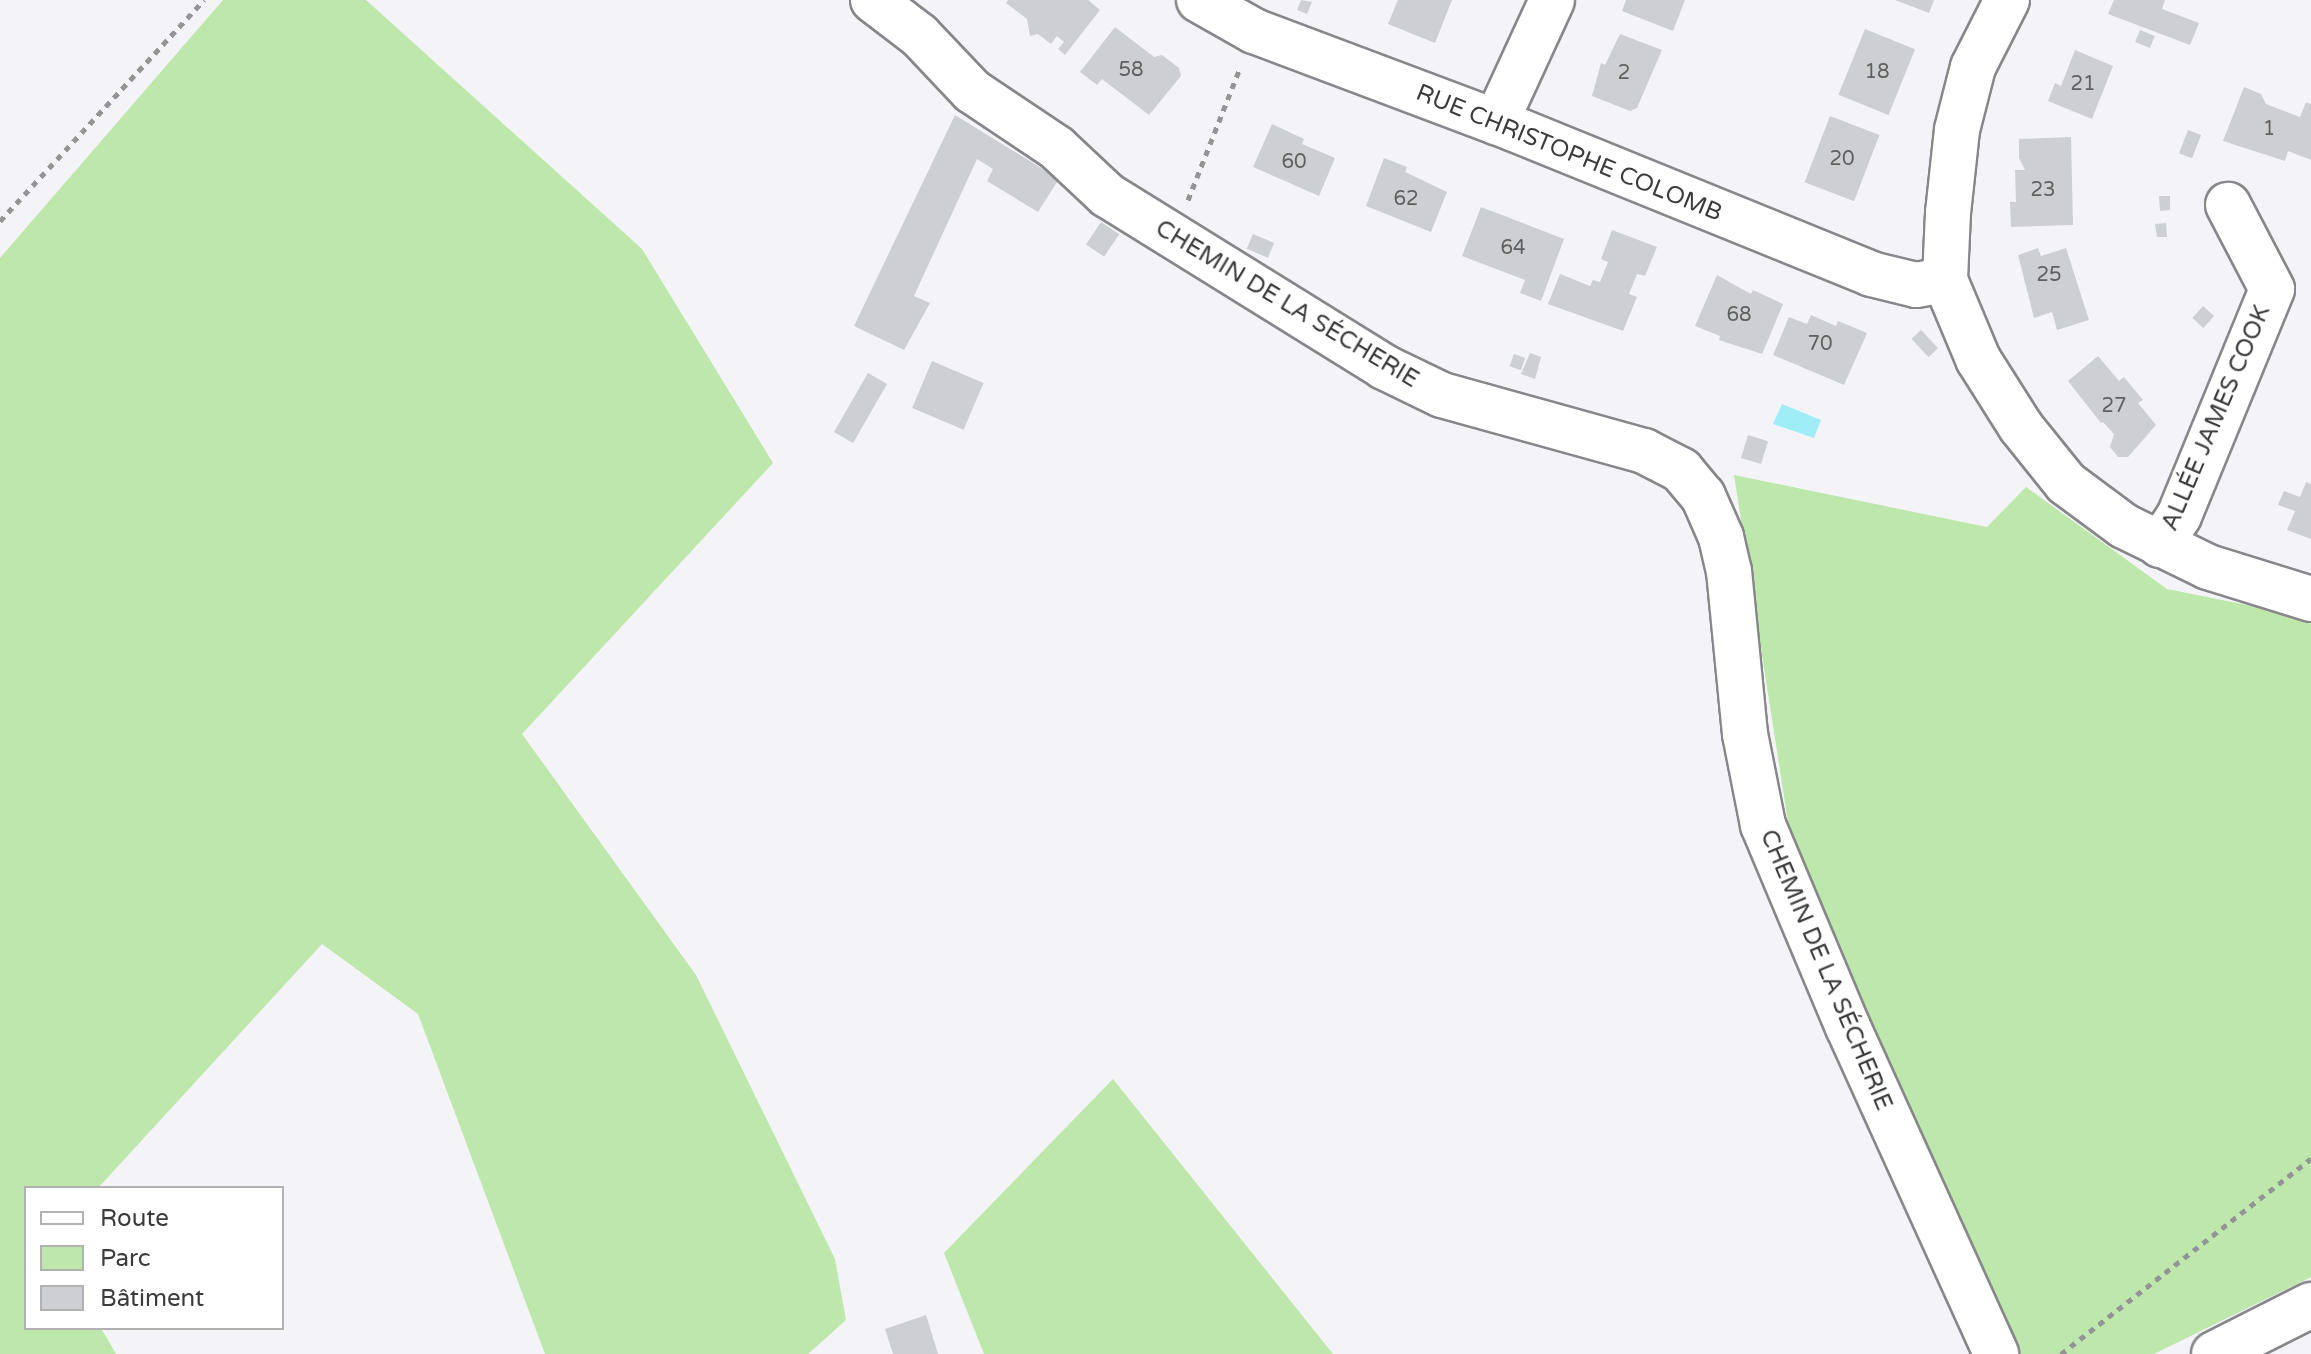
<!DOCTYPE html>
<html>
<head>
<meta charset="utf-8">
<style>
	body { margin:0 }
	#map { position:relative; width:2311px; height:1354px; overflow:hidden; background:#f4f4f8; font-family:"Varela Round",sans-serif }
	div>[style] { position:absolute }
	.green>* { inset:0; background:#bee7ac }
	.water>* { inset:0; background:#9fedf7 }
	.building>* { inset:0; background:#cecfd3; transform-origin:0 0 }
	.path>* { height:5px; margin-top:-2.5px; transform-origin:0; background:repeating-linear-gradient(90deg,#949497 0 6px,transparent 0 12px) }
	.roads { filter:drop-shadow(2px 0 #87878b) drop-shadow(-2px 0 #87878b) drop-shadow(0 2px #87878b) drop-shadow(0 -2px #87878b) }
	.street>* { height:44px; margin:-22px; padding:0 22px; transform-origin:22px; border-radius:22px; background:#fff }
	.secondary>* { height:44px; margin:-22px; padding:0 22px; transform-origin:22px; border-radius:22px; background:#fff }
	span { translate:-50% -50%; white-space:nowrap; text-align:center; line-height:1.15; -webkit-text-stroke:6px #fff; paint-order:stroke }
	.number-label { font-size:20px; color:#606062 }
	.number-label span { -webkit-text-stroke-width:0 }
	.street-label { font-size:24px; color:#3b3b3c }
	.legend { position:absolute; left:24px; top:1186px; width:260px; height:144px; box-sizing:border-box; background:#fff; border:2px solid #b1b1b1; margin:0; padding:10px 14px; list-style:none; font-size:24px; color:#3b3b3c }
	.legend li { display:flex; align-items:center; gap:16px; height:40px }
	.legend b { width:40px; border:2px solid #b1b1b1 }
</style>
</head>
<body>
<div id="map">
	<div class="green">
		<i style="clip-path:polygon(223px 0,366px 0,642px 249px,773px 463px,522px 734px,696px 975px,835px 1259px,846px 1320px,808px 1354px,545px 1354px,418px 1014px,322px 944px,98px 1188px,26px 1188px,26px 1328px,101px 1328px,116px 1354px,0 1354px,0 258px)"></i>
		<i style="clip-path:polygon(1734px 475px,1987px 527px,2026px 487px,2167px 589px,2311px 618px,2311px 1277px,2154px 1354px,2016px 1354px,1843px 978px,1788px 822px)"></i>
		<i style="clip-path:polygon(1113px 1079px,1333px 1354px,984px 1354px,944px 1253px)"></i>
	</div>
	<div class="water">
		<i style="clip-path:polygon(1782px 404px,1821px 420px,1814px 438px,1773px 424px)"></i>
	</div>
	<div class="building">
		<i style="clip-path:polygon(1008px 0,1088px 0,1100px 10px,1065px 55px,1058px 49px,1064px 42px,1057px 36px,1051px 44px,1038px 34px,1030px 36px,1027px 19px,1006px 3px)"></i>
		<i style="clip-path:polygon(1301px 0,1312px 2px,1307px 14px,1297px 10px)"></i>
		<i style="clip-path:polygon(1398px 0,1452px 0,1435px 43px,1388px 24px)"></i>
		<i style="clip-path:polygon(1626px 0,1685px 0,1673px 31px,1622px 11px)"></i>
		<i style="clip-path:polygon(1895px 0,1934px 0,1929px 13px)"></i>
		<i style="clip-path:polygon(2114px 0,2165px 0,2162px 9px,2199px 23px,2190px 45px,2108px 14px)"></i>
		<i style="clip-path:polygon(1115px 27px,1154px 57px,1162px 55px,1179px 68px,1181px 76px,1149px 115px,1102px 79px,1097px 85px,1080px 72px)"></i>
		<i style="left:1865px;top:29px;width:54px;height:71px;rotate:22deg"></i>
		<i style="left:2140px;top:30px;width:16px;height:13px;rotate:22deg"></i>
		<i style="clip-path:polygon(1620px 34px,1662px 50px,1637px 108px,1630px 111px,1592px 96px,1601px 63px,1605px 65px)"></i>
		<i style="clip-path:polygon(2075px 50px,2113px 66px,2092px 119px,2048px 101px,2055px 83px,2061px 86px)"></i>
		<i style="clip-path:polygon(2244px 87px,2261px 94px,2266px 104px,2300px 117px,2306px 102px,2311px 104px,2311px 160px,2288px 151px,2285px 161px,2223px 141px)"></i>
		<i style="clip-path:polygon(955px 115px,1059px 179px,1038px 212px,987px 181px,993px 169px,977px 159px,914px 296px,930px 303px,904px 350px,854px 326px)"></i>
		<i style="left:1830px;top:116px;width:53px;height:71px;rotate:21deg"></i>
		<i style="clip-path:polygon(1272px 124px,1304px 139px,1302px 144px,1335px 158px,1319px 196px,1253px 167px)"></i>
		<i style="left:2188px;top:130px;width:14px;height:25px;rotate:21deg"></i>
		<i style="clip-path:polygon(2071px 137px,2073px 225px,2011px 227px,2010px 202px,2016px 202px,2015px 170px,2025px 170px,2019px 158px,2019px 139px)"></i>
		<i style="clip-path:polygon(1384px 158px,1407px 167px,1405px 172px,1447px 192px,1431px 232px,1366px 206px)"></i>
		<i style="clip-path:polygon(2159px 196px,2170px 196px,2170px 210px,2160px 211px)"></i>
		<i style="clip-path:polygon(1481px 207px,1564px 239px,1541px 301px,1520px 293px,1525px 280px,1462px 256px)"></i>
		<i style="left:1101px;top:222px;width:22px;height:27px;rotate:34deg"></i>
		<i style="clip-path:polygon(2166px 223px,2167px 237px,2157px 237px,2155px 224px)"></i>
		<i style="clip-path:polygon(1612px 230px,1657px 247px,1645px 276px,1637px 274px,1629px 294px,1637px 297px,1623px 331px,1548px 304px,1560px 274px,1590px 286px,1593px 280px,1600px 282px,1608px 262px,1601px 259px)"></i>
		<i style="left:1253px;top:234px;width:23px;height:16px;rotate:23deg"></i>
		<i style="clip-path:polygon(2038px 248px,2041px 256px,2066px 248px,2089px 320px,2057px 330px,2052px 312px,2034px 318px,2018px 255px)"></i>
		<i style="clip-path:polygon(1717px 275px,1751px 294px,1753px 290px,1783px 304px,1762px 354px,1719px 340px,1720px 336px,1695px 326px)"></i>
		<i style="left:2203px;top:306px;width:15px;height:16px;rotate:42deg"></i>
		<i style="clip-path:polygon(1811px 315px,1836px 326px,1838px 321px,1867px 333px,1844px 385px,1773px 355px,1789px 317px,1807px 324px)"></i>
		<i style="left:1921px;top:330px;width:25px;height:13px;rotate:47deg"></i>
		<i style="clip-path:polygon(1530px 353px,1541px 357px,1535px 379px,1521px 374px)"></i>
		<i style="left:1514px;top:354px;width:12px;height:13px;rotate:20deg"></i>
		<i style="clip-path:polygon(2098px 356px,2119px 381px,2124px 377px,2143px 400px,2138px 403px,2156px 425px,2128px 457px,2118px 457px,2110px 447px,2114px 434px,2103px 422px,2101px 423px,2068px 381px)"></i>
		<i style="left:932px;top:361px;width:56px;height:51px;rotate:23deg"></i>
		<i style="left:868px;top:373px;width:22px;height:68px;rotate:30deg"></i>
		<i style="left:1748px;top:435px;width:21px;height:24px;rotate:17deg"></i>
		<i style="clip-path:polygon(2306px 482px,2311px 484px,2311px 539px,2287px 530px,2295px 511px,2278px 505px,2284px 491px,2300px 497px)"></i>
		<i style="clip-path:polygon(926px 1315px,938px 1354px,893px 1354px,885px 1329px)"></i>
	</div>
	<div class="path">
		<i style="left:1188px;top:200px;width:142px;rotate:-68.5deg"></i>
		<i style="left:0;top:221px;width:301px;rotate:-47.3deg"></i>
		<i style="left:2061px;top:1354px;width:317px;rotate:-38deg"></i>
	</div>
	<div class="roads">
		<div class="street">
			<i style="left:873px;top:0;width:58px;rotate:37.3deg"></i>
			<i style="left:919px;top:35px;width:77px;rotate:46.6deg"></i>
			<i style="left:972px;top:91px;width:102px;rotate:33.8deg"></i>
			<i style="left:1057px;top:148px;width:69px;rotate:43.2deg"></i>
			<i style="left:1107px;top:195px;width:326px;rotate:31.8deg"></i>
			<i style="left:1384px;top:367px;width:64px;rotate:25.8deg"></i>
			<i style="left:1442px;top:395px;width:210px;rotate:15.5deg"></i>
			<i style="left:1644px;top:451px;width:42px;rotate:27.2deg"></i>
			<i style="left:1681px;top:470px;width:34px;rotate:50deg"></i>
			<i style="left:1703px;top:496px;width:45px;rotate:66.3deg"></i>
			<i style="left:1721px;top:537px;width:35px;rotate:77deg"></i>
			<i style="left:1729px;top:571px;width:164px;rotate:84.4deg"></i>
			<i style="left:1745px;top:734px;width:93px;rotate:78.8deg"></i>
			<i style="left:1763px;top:825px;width:219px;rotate:67.2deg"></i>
			<i style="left:1848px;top:1027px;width:359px;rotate:65.6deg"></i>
			<i style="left:1199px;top:0;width:63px;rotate:29.4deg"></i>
			<i style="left:1254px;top:31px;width:276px;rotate:20.6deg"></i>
			<i style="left:1512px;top:128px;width:388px;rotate:22.1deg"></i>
			<i style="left:1871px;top:274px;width:46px;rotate:13.7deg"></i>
			<i style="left:1916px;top:285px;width:29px;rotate:-10deg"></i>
			<i style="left:2007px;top:0;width:75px;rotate:116.9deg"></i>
			<i style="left:1973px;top:67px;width:65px;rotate:104.3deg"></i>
			<i style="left:1957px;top:130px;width:83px;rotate:96.2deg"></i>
			<i style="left:1948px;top:213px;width:67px;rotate:92.6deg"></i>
			<i style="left:1945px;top:280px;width:86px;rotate:67.3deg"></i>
			<i style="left:1978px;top:359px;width:80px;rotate:57.7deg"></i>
			<i style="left:2021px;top:427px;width:72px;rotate:51.2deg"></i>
			<i style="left:2066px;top:483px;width:72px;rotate:36.6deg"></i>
			<i style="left:2124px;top:526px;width:93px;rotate:26deg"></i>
			<i style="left:2208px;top:567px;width:108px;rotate:17.3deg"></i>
			<i style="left:1496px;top:122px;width:134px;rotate:-65.3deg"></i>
			<i style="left:2160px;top:545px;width:35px;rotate:-57deg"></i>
			<i style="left:2179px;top:516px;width:245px;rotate:-67.7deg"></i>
			<i style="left:2272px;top:289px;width:95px;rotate:-117.6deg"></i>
		</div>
		<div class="secondary">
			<i style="left:2214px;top:1354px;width:109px;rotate:-26.8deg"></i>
		</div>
	</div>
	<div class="number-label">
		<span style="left:1131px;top:70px">58</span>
		<span style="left:1877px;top:72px">18</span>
		<span style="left:1624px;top:73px">2</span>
		<span style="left:2083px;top:84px">21</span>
		<span style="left:2269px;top:129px">1</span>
		<span style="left:1842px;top:159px">20</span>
		<span style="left:1294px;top:162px">60</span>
		<span style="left:2043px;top:190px">23</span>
		<span style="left:1406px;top:199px">62</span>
		<span style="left:1513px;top:248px">64</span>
		<span style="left:2049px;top:275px">25</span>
		<span style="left:1739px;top:315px">68</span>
		<span style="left:1820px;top:344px">70</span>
		<span style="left:2114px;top:406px">27</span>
	</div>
	<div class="street-label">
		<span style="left:1569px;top:153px;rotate:22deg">RUE CHRISTOPHE COLOMB</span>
		<span style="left:1287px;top:304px;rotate:31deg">CHEMIN DE LA SÉCHERIE</span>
		<span style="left:2216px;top:418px;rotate:-67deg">ALLÉE JAMES COOK</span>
		<span style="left:1826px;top:970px;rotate:67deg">CHEMIN DE LA SÉCHERIE</span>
	</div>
	<ul class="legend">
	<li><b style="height:10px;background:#fff"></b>Route</li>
	<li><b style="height:22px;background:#bee7ac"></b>Parc</li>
	<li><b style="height:22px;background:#cecfd3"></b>Bâtiment</li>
	</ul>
</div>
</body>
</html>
